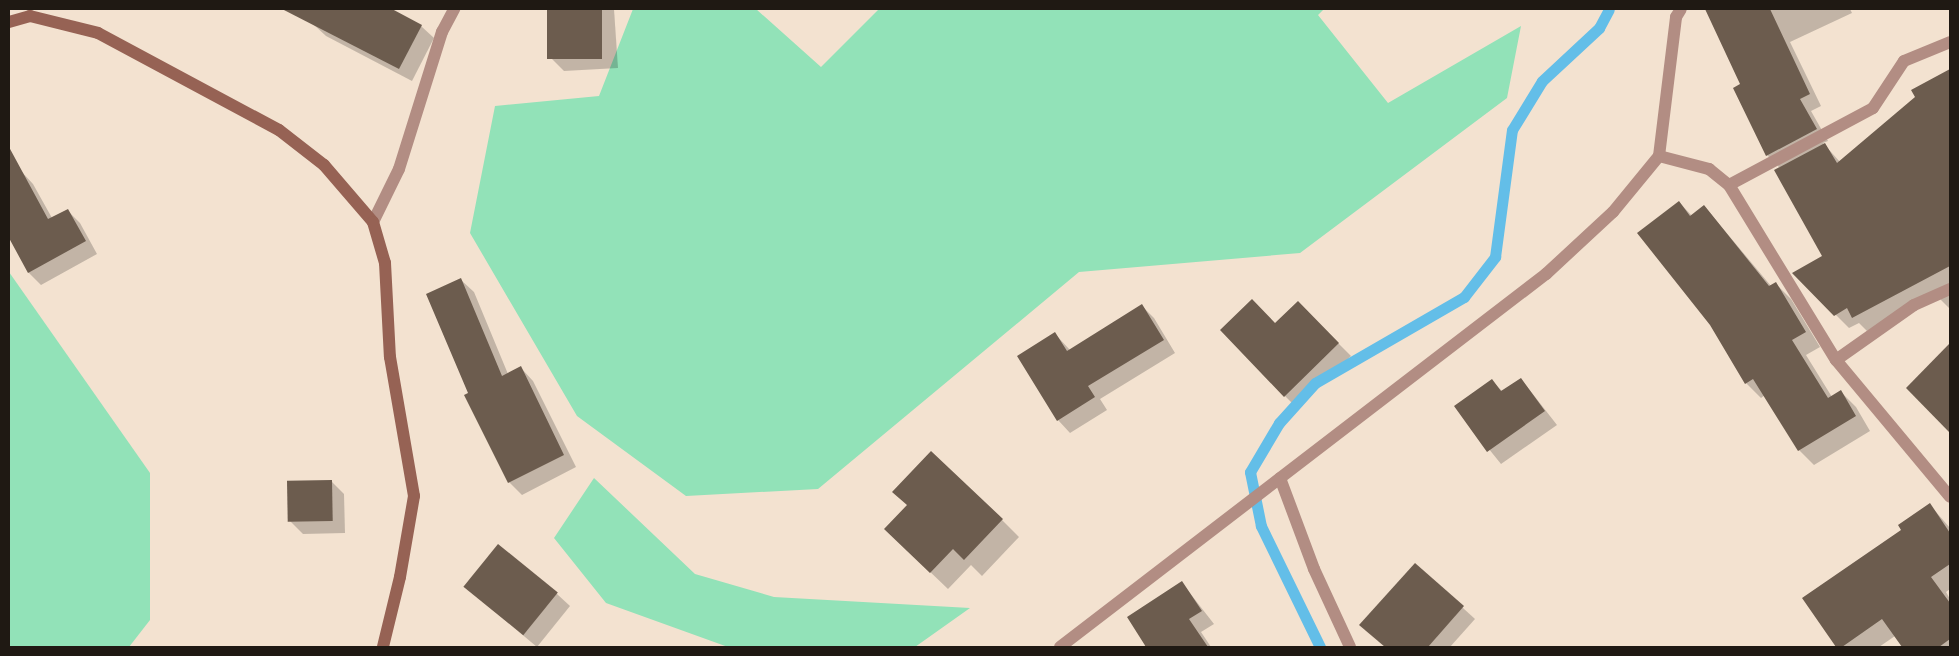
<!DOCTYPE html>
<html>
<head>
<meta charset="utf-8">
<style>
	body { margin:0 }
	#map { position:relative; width:1959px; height:656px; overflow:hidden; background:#f3e2d0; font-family:Bitter,serif }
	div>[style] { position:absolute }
	.green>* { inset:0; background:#92e2b8 }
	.shadow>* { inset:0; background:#0003 }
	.stream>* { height:11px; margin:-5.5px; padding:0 5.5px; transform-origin:5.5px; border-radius:5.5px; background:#63bee8 }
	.building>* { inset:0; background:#6c5c4e; transform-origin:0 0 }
	.street>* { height:12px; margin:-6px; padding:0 6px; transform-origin:6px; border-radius:6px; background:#b28d83 }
	.secondary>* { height:12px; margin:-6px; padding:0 6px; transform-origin:6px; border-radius:6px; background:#966254 }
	span { translate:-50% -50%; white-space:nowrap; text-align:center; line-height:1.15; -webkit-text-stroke:5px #fff; paint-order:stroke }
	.frame { position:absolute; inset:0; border:10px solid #1f1913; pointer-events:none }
</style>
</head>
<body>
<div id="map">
	<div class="green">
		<i style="clip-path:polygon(633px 9px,756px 9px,821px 67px,879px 9px,1324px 9px,1318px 15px,1388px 103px,1521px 26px,1507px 98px,1300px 253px,1079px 272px,818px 489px,686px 496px,577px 416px,470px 233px,495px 106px,599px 96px)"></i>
		<i style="clip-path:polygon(9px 272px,150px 473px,150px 620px,129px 647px,9px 647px)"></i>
		<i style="clip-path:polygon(594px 478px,695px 574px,774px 597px,970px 608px,915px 647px,728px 647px,606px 603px,554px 538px)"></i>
	</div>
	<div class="shadow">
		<i style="clip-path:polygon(321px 9px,389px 9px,421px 26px,434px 38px,412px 81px,326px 36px,313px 24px)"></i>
		<i style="clip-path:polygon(548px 9px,614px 9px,618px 68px,564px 71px,551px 58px)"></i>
		<i style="clip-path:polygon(1706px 9px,1850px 9px,1852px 13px,1790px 42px,1821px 106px,1811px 111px,1828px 141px,1823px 143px,1840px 162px,1917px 97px,1913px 90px,1950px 70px,1950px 309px,1934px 293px,1867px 331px,1859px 323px,1849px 328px,1794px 273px,1824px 256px,1780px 168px,1767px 155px,1742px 85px)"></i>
		<i style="clip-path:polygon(21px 171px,33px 184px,52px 218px,67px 210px,80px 223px,97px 254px,41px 285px,29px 273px,9px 236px,9px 178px)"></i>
		<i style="clip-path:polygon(1679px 202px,1692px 216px,1704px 206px,1771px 286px,1776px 284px,1791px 299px,1820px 347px,1806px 355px,1832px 397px,1841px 392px,1856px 407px,1870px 431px,1814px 465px,1799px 450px,1765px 395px,1761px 398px,1746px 383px)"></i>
		<i style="clip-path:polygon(461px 280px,474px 292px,508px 374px,521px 368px,533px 381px,576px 467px,522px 495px,509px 482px,470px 394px)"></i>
		<i style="clip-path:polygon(1298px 303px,1351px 356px,1297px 408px,1285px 396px,1276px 325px)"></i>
		<i style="clip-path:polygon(1142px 306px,1154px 318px,1175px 353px,1100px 399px,1107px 410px,1070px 433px,1058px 420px,1055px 334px,1070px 350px)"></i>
		<i style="clip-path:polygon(1950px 345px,1950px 431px,1908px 388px)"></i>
		<i style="clip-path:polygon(1521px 379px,1557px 425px,1501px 464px,1455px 407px,1492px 381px,1503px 392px)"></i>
		<i style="clip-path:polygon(331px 481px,344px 494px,345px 533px,303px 534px,290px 521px)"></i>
		<i style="clip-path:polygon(1930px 505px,1950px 528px,1950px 589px,1946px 592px,1950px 599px,1950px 647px,1903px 647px,1895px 636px,1879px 647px,1838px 647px,1804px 599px,1903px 530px)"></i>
		<i style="clip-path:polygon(1002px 520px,1019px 537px,982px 576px,971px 565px,948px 589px,903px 546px)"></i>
		<i style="clip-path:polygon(1415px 564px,1475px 619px,1450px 647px,1384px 647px)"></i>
		<i style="clip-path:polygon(1182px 583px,1214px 624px,1201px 632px,1211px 647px,1144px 647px)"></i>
		<i style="clip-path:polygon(465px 587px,557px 594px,570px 606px,537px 647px)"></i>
	</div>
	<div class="stream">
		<i style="left:1320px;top:647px;width:135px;rotate:-116deg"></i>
		<i style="left:1261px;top:526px;width:55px;rotate:-101.5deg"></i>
		<i style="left:1250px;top:472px;width:57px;rotate:-59.4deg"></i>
		<i style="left:1279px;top:423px;width:54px;rotate:-48deg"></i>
		<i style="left:1315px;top:383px;width:172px;rotate:-30deg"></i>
		<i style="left:1464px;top:297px;width:51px;rotate:-52.2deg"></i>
		<i style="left:1495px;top:257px;width:128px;rotate:-82.4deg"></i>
		<i style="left:1512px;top:130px;width:57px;rotate:-58.5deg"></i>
		<i style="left:1542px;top:81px;width:78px;rotate:-42.9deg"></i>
		<i style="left:1599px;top:28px;width:21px;rotate:-62deg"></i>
	</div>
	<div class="building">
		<i style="clip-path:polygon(282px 9px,392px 9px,422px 25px,399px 69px)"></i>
		<i style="left:547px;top:9px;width:55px;height:50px"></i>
		<i style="clip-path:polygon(1705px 9px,1770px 9px,1810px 94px,1800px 99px,1817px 129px,1766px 156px,1733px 88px,1740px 84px)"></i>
		<i style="clip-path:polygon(1950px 69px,1950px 266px,1852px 318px,1847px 308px,1834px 316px,1792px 273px,1822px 256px,1774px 170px,1825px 143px,1837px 163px,1915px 97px,1911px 90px)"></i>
		<i style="clip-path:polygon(9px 147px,48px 219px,68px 209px,86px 241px,28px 273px,9px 238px)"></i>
		<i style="clip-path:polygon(1679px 201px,1690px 216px,1704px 205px,1769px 286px,1776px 282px,1806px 332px,1792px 340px,1828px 398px,1841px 390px,1856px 416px,1798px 451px,1753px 379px,1745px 384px,1710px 325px,1637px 233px)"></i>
		<i style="clip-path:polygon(461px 278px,502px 376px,521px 366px,564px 455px,508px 483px,464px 395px,468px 393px,426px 294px)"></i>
		<i style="clip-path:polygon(1252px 299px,1275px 323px,1298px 301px,1339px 343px,1284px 397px,1220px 330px)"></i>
		<i style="clip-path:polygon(1142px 304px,1164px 340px,1088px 386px,1095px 397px,1057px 421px,1017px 356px,1055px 332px,1067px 351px)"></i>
		<i style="clip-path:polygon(1950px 343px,1950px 433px,1906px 388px)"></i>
		<i style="clip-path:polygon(1521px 378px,1545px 411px,1487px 452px,1454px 406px,1492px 379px,1501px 391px)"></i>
		<i style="clip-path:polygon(931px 451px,1003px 519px,964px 560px,953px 549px,930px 573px,884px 529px,907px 505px,892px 492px)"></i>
		<i style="left:332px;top:480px;width:41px;height:45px;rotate:89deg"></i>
		<i style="clip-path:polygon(1930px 503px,1950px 533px,1950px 564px,1931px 577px,1950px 603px,1950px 639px,1939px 647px,1902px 647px,1882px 619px,1842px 647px,1836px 647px,1802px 598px,1901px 530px,1898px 525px)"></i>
		<i style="left:498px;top:544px;width:77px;height:55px;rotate:39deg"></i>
		<i style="clip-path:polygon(1415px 563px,1464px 606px,1428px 647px,1385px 647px,1359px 625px)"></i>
		<i style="clip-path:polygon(1182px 581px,1202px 611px,1189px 619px,1208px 647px,1146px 647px,1127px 617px)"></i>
	</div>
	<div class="street">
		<i style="left:1659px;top:156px;width:52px;rotate:14.6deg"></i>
		<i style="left:1709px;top:169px;width:26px;rotate:39deg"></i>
		<i style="left:1729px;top:185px;width:205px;rotate:58.6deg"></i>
		<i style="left:1836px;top:360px;width:178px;rotate:50.2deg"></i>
		<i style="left:1729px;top:185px;width:163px;rotate:-28.1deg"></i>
		<i style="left:1873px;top:108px;width:56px;rotate:-56.6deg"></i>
		<i style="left:1904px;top:61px;width:50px;rotate:-22.4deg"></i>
		<i style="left:373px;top:222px;width:59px;rotate:-63.9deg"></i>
		<i style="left:399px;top:169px;width:144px;rotate:-72.6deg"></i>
		<i style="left:442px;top:32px;width:26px;rotate:-62deg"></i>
		<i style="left:1836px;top:360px;width:95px;rotate:-35.2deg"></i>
		<i style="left:1914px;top:305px;width:39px;rotate:-24deg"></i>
		<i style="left:1280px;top:478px;width:97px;rotate:69.5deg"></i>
		<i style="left:1314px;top:569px;width:86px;rotate:65.2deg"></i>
		<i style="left:1060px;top:647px;width:613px;rotate:-37.51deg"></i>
		<i style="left:1546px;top:274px;width:91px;rotate:-42.8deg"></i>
		<i style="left:1613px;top:212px;width:72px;rotate:-50.6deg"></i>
		<i style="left:1659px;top:156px;width:140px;rotate:-83deg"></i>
		<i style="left:1676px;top:17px;width:9px;rotate:-58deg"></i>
	</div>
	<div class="secondary">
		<i style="left:9px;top:22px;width:22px;rotate:-16deg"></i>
		<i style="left:30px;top:16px;width:70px;rotate:14deg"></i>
		<i style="left:98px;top:33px;width:205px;rotate:28.2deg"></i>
		<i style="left:279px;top:130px;width:57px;rotate:37.9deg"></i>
		<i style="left:324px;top:165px;width:75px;rotate:49.3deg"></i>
		<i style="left:373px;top:222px;width:43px;rotate:73.7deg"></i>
		<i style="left:385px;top:263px;width:94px;rotate:87deg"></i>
		<i style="left:390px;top:357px;width:141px;rotate:80.2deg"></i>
		<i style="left:414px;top:496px;width:82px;rotate:99.8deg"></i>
		<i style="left:400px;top:577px;width:72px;rotate:103.7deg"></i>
	</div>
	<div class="frame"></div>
</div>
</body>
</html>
